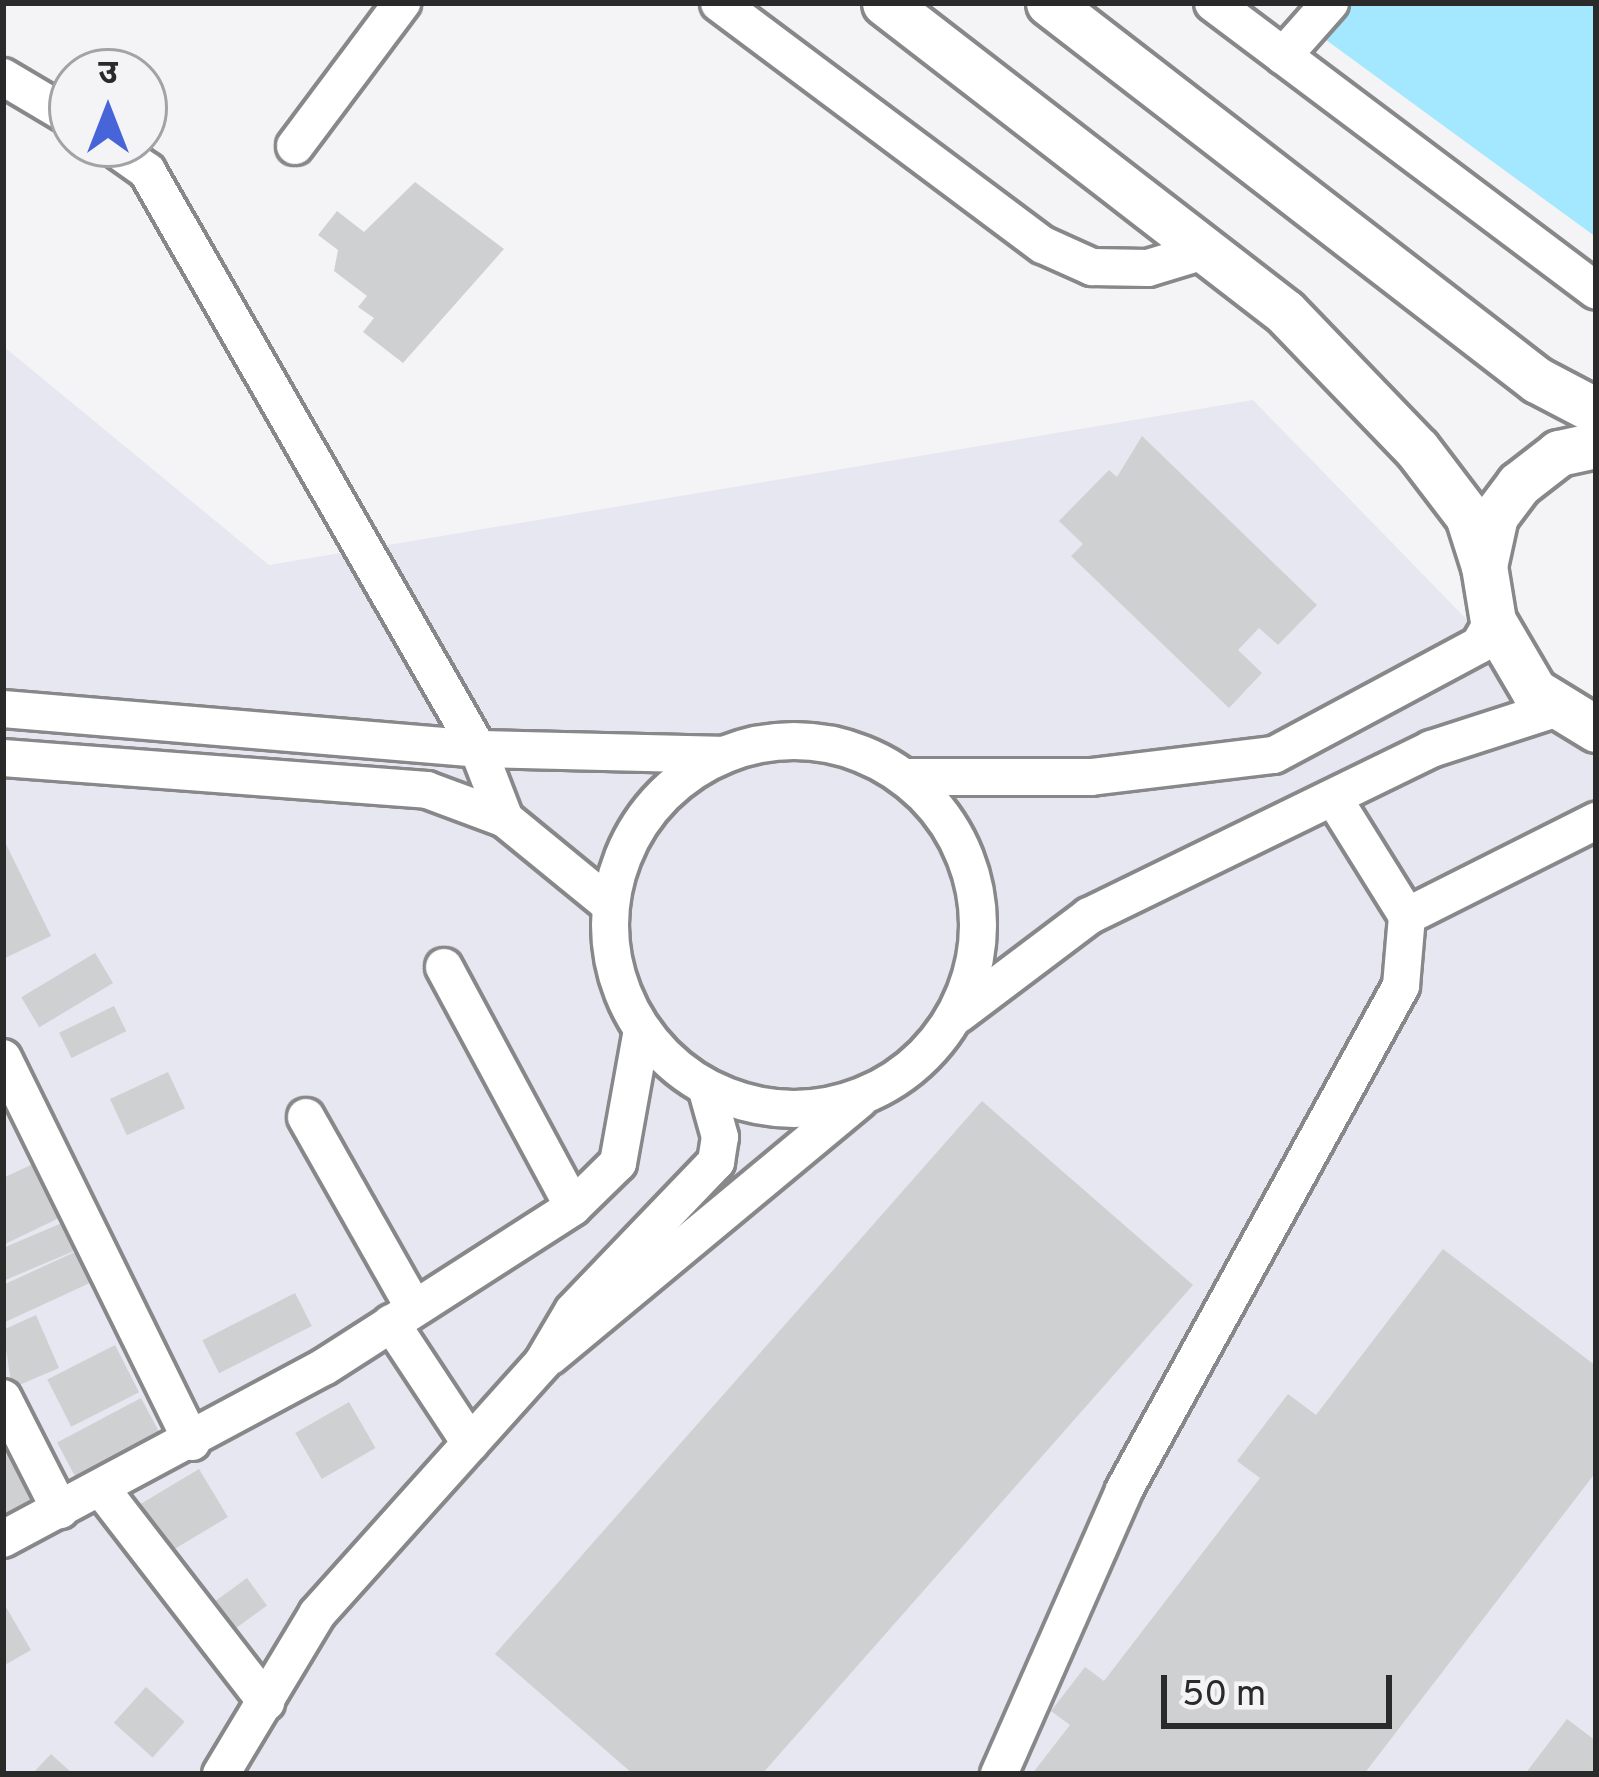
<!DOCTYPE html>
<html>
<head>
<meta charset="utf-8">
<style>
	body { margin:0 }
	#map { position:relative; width:1599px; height:1777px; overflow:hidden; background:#f4f4f6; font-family:Overpass,"Noto Sans Devanagari",sans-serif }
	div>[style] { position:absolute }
	.built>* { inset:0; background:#e6e7f0 }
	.water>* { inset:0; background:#a3e8fe }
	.building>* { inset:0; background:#cfd0d1; transform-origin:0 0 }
	.roads { filter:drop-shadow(3px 0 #88888a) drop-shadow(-3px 0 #88888a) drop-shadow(0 3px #88888a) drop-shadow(0 -3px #88888a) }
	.minor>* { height:36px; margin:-18px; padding:0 18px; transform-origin:18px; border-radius:18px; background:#fff }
	.minor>.ring { margin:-18px; padding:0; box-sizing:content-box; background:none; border:36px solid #fff; border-radius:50% }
	.major>* { height:45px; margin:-22.5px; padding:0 22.5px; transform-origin:22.5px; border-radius:22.5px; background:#fff }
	span { translate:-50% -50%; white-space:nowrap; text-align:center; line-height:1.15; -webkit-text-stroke:10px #f4f4f6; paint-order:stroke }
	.frame { position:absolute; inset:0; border:6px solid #2a2a2b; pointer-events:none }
	.north { position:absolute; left:48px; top:48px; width:120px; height:120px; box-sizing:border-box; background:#f4f4f6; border:3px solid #a3a3a5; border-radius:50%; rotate:0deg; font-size:33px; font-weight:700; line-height:48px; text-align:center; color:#2a2a2b }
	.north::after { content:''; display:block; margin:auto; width:42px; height:54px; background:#4765d9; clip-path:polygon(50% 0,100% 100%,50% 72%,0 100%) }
	.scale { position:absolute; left:1161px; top:1675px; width:231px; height:54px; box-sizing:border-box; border:6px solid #2a2a2b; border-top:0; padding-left:15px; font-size:36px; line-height:42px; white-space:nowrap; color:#2a2a2b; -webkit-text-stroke:9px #f4f4f6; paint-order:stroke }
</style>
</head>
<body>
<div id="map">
	<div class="built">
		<i style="clip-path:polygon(3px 346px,269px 565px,1253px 400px,1596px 752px,1596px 1774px,3px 1774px)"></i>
	</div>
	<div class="water">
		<i style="clip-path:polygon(1352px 3px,1596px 3px,1596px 237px,1322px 37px)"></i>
	</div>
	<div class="building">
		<i style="clip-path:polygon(415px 182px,504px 249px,403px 363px,363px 332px,374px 318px,358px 307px,367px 296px,334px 271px,338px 250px,318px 235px,337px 211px,364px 232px)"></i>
		<i style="clip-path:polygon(1142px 436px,1317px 605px,1278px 645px,1259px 628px,1238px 650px,1262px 673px,1229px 708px,1071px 556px,1083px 544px,1059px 521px,1109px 470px,1117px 477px)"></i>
		<i style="clip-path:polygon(3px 838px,51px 936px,3px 959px)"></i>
		<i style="left:95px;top:953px;width:35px;height:86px;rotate:59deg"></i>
		<i style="left:114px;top:1006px;width:28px;height:61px;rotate:64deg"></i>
		<i style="left:168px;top:1072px;width:40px;height:64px;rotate:65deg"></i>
		<i style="clip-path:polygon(982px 1101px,1193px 1285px,762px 1774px,633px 1774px,495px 1654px)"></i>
		<i style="clip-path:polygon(33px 1164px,59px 1218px,3px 1245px,3px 1178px)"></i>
		<i style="clip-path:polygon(62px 1223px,74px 1251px,3px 1281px,3px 1248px)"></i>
		<i style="clip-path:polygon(1443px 1249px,1596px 1366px,1596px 1472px,1364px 1774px,1032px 1774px,1070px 1725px,1051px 1711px,1085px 1667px,1104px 1681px,1260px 1478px,1237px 1461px,1288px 1394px,1316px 1415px)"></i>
		<i style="clip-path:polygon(77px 1251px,92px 1282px,3px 1323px,3px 1285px)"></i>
		<i style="left:295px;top:1293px;width:37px;height:104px;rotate:63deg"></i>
		<i style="clip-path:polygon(36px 1315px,59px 1368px,12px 1388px,3px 1330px)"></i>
		<i style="left:115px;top:1345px;width:53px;height:76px;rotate:63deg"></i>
		<i style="left:141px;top:1398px;width:42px;height:95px;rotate:62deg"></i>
		<i style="left:349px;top:1402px;width:53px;height:62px;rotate:60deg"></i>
		<i style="clip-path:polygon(12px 1452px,35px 1497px,3px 1514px,3px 1457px)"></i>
		<i style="left:199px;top:1469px;width:56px;height:73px;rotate:59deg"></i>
		<i style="left:247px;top:1578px;width:34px;height:48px;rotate:54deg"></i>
		<i style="clip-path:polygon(3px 1602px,31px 1650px,3px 1666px)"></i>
		<i style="left:146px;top:1687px;width:52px;height:48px;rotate:42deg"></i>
		<i style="clip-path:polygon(1567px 1719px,1596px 1741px,1596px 1774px,1525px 1774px)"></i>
		<i style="clip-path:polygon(51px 1754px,73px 1774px,32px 1774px)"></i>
	</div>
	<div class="roads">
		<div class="minor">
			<i style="left:719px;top:3px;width:404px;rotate:36.8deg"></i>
			<i style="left:1043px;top:245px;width:54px;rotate:24.2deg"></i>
			<i style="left:1092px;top:267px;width:56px;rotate:1deg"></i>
			<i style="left:1148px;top:268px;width:55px;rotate:-16.8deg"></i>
			<i style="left:1213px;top:3px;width:479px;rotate:36.9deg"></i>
			<i style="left:1283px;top:56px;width:71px;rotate:-48.4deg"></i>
			<i style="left:3px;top:77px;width:80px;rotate:30.7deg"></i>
			<i style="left:109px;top:144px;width:47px;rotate:35.4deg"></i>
			<i style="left:147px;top:171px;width:666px;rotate:60.2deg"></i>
			<i style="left:478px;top:749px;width:75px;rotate:68.9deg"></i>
			<i style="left:295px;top:146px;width:179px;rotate:-53.2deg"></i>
			<i style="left:3px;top:709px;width:477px;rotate:4.8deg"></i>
			<i style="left:478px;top:749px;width:242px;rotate:1.4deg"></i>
			<i class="ring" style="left:610px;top:741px;width:332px;height:332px"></i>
			<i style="left:3px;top:758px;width:425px;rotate:4.3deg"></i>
			<i style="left:427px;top:790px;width:83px;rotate:20.4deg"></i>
			<i style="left:505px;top:819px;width:136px;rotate:39.3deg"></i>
			<i style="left:906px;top:777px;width:185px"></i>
			<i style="left:1091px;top:777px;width:184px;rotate:-6.9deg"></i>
			<i style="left:1274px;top:755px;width:233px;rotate:-28.2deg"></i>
			<i style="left:1479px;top:645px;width:28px;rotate:-60deg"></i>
			<i style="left:1407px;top:916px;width:212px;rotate:-26.7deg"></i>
			<i style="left:444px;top:967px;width:272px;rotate:61.7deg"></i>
			<i style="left:959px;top:1014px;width:163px;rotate:-37deg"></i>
			<i style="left:1089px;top:916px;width:381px;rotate:-26deg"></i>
			<i style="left:1431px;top:749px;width:137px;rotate:-17.9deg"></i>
			<i style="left:3px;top:1058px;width:428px;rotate:63.8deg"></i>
			<i style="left:306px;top:1117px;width:219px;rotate:60.5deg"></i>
			<i style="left:391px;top:1323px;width:144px;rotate:56.6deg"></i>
			<i style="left:551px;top:1356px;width:400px;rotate:-39.7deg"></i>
			<i style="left:3px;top:1398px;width:126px;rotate:63deg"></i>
			<i style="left:103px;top:1491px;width:267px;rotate:52.3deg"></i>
			<i style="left:3px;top:1539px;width:364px;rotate:-28.2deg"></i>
			<i style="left:324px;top:1367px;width:296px;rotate:-32.7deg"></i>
			<i style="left:573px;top:1207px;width:63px;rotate:-44.4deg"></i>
			<i style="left:618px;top:1163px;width:135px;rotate:-79.8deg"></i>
			<i style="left:221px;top:1774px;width:187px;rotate:-59deg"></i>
			<i style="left:317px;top:1614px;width:338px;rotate:-48.1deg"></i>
			<i style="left:543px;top:1362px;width:59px;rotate:-59.5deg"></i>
			<i style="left:573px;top:1311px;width:207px;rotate:-46.2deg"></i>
			<i style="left:716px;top:1162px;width:25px;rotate:-81deg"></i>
			<i style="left:720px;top:1137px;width:52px;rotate:-105.6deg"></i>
			<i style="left:999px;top:1774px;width:310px;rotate:-66.2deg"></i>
			<i style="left:1124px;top:1490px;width:575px;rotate:-61.21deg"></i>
			<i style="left:1401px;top:986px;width:70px;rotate:-85.1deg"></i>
			<i style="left:1407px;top:916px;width:134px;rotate:-121.9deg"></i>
		</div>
		<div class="major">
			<i style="left:885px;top:3px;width:505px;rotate:37.69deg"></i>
			<i style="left:1285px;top:312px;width:190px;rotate:46.1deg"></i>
			<i style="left:1417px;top:449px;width:84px;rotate:52.7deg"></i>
			<i style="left:1468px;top:516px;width:52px;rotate:72.3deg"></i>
			<i style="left:1049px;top:3px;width:617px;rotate:37.69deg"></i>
			<i style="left:1537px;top:380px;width:67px;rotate:27.7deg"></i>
			<i style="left:1596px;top:445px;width:38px;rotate:168deg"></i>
			<i style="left:1559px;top:453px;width:51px;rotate:142.2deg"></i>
			<i style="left:1519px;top:484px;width:40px;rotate:127deg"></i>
			<i style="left:1495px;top:516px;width:51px;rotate:102.4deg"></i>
			<i style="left:1484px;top:566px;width:56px;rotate:80.7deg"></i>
			<i style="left:1493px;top:621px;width:81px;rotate:59.6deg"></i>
			<i style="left:1534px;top:691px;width:73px;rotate:31.5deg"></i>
		</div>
	</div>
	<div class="frame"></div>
	<div class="north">उ</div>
	<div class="scale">50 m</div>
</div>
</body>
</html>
